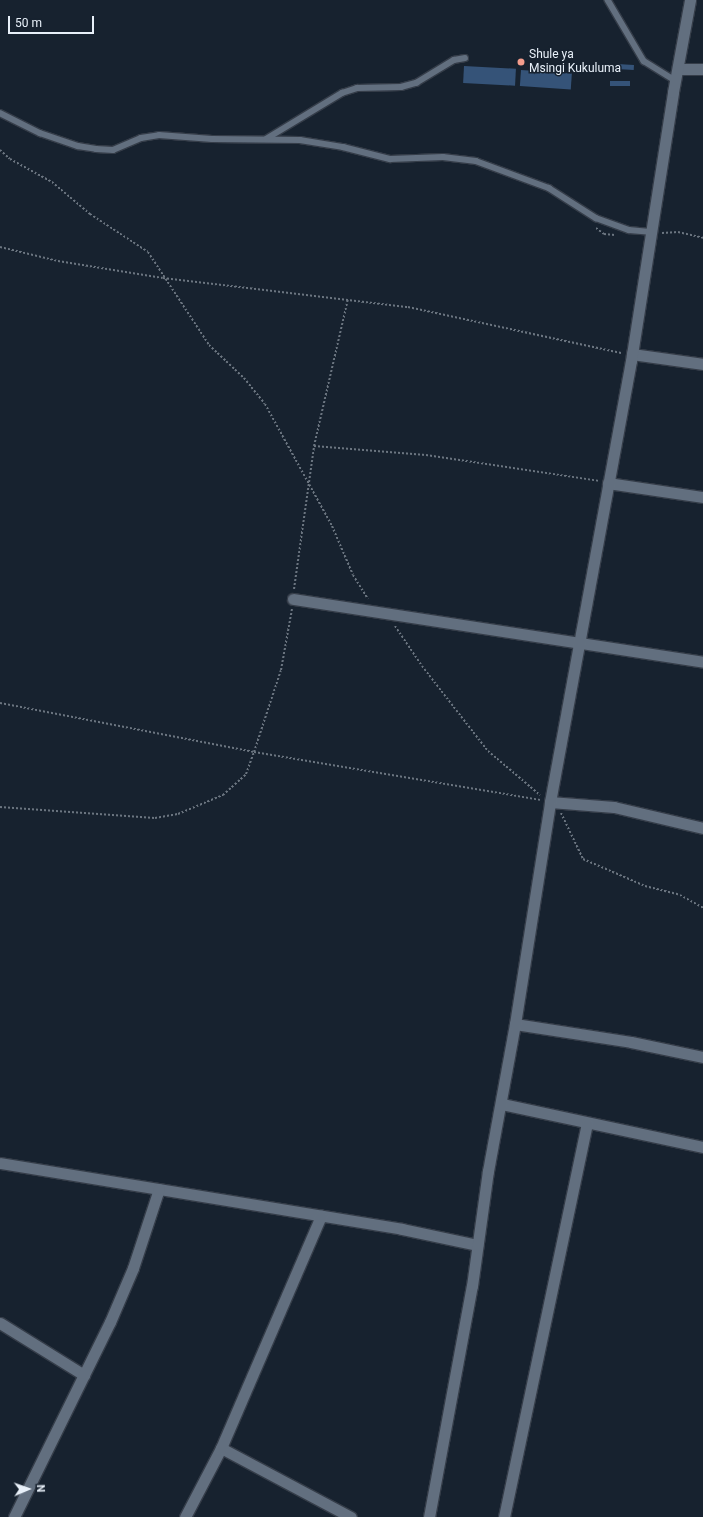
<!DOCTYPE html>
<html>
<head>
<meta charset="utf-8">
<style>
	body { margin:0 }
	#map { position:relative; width:703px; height:1517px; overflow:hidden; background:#17222f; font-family:Roboto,sans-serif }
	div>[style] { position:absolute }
	.building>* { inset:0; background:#355378; transform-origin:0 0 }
	.path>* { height:2px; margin-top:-1px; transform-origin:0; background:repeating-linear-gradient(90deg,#6b7580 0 2px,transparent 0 4px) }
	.roads { filter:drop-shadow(1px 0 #353d49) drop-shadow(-1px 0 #353d49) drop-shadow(0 1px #353d49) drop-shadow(0 -1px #353d49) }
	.lane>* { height:5.5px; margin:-2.75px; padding:0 2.75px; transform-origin:2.75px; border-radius:2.75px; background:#626f7f }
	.street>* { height:11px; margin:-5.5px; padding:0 5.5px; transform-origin:5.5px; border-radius:5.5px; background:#626f7f }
	.dots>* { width:11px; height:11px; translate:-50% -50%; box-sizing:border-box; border:2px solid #17222f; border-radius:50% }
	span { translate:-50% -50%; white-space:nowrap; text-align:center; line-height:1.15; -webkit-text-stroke:3px #17222f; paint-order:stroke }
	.poi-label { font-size:12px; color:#e8f0f9 }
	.left { translate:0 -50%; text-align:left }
	.north { position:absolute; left:8px; top:1469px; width:40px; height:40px; -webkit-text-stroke:3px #17222f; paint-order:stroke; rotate:88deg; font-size:11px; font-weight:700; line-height:16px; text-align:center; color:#e8f0f9 }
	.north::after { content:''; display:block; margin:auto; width:14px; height:18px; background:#e8f0f9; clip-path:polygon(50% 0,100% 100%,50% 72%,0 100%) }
	.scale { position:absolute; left:8px; top:16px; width:86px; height:18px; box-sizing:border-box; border:2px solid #e8f0f9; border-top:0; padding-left:5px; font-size:12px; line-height:14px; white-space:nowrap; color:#e8f0f9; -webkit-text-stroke:3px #17222f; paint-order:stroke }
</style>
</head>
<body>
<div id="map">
	<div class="building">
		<i style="left:617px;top:64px;width:17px;height:5px;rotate:3deg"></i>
		<i style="left:464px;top:66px;width:52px;height:17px;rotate:3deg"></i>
		<i style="left:521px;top:70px;width:51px;height:16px;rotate:4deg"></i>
		<i style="left:610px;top:81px;width:20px;height:5px"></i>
	</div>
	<div class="path">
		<i style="left:0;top:150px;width:13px;rotate:42deg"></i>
		<i style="left:10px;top:159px;width:48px;rotate:28.7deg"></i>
		<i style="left:52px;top:182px;width:50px;rotate:40.1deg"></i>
		<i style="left:90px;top:214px;width:69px;rotate:33.2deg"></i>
		<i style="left:148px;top:252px;width:111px;rotate:56.7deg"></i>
		<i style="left:209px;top:345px;width:48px;rotate:43.3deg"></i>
		<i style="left:244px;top:378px;width:33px;rotate:51deg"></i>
		<i style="left:265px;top:404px;width:139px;rotate:61.2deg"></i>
		<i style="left:332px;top:526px;width:53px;rotate:66.8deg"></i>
		<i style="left:353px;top:575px;width:28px;rotate:58deg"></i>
		<i style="left:596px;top:228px;width:10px;rotate:37deg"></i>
		<i style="left:604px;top:234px;width:11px;rotate:5deg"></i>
		<i style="left:662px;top:233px;width:16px;rotate:-4deg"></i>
		<i style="left:678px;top:232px;width:26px;rotate:13deg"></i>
		<i style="left:0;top:247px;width:60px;rotate:13.6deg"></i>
		<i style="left:58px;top:261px;width:106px;rotate:9.2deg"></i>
		<i style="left:163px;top:278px;width:247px;rotate:6.8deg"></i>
		<i style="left:408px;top:307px;width:218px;rotate:12.2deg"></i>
		<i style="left:314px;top:446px;width:112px;rotate:4.6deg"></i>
		<i style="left:426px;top:455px;width:175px;rotate:8.5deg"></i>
		<i style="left:294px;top:589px;width:144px;rotate:-82deg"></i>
		<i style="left:314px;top:446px;width:151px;rotate:-77deg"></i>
		<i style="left:395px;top:626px;width:48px;rotate:56deg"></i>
		<i style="left:422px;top:666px;width:108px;rotate:52.2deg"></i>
		<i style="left:488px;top:751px;width:68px;rotate:40.2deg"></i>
		<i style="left:0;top:703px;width:259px;rotate:10.9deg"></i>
		<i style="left:254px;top:752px;width:290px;rotate:9.5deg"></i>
		<i style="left:0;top:807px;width:155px;rotate:4.1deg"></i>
		<i style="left:155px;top:818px;width:23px;rotate:-10deg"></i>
		<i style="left:178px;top:814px;width:49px;rotate:-22.9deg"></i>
		<i style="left:223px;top:795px;width:31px;rotate:-42deg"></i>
		<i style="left:246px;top:774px;width:23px;rotate:-70deg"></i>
		<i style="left:254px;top:752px;width:86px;rotate:-71.8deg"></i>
		<i style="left:281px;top:670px;width:62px;rotate:-79.8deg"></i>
		<i style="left:561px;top:813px;width:51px;rotate:64.4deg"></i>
		<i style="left:583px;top:859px;width:68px;rotate:23.5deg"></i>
		<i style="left:645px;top:886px;width:36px;rotate:14deg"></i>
		<i style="left:680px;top:895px;width:26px;rotate:29deg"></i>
	</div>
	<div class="roads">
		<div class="lane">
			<i style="left:608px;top:0;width:71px;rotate:59.5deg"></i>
			<i style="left:644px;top:61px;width:36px;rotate:32deg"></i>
			<i style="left:0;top:113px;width:45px;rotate:26.6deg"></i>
			<i style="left:40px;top:133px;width:40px;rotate:18.9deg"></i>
			<i style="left:78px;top:146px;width:18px;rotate:9deg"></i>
			<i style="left:96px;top:149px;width:17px;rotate:3deg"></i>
			<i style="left:113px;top:150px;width:30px;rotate:-23deg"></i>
			<i style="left:141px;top:138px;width:18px;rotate:-9deg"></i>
			<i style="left:159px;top:135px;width:53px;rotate:4.3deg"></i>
			<i style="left:212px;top:139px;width:88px;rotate:0.7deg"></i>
			<i style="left:300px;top:140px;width:44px;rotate:9.2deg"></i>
			<i style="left:343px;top:147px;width:49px;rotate:14.3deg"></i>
			<i style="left:390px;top:159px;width:53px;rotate:-2.2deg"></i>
			<i style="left:443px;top:157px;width:33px;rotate:7deg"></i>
			<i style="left:476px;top:161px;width:78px;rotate:20.3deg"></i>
			<i style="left:549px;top:188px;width:56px;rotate:32.6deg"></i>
			<i style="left:596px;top:218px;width:35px;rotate:20deg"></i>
			<i style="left:629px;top:230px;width:21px;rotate:5deg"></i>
			<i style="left:266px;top:139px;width:89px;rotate:-31.2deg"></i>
			<i style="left:342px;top:93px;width:16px;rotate:-18deg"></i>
			<i style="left:357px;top:88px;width:44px;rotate:-1.3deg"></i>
			<i style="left:401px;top:87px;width:16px;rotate:-15deg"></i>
			<i style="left:416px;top:83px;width:44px;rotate:-31.2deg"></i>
			<i style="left:454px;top:60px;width:11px;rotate:-10deg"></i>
		</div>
		<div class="street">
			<i style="left:678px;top:69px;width:25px"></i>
			<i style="left:632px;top:354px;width:72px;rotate:8deg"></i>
			<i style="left:608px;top:483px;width:96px;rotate:8.4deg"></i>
			<i style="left:293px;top:599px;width:415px;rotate:8.7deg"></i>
			<i style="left:550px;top:802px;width:64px;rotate:4.5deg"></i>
			<i style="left:614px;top:807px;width:91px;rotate:13.3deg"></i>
			<i style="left:515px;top:1024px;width:117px;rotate:8.8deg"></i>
			<i style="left:631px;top:1042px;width:74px;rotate:11.8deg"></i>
			<i style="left:502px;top:1104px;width:206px;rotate:12.1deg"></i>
			<i style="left:0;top:1163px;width:407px;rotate:9.3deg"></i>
			<i style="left:402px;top:1229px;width:77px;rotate:12deg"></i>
			<i style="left:0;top:1323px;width:99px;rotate:31.8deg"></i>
			<i style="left:221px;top:1448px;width:147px;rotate:28deg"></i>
			<i style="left:14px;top:1517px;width:217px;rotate:-63.8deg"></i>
			<i style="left:110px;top:1322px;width:59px;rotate:-66.9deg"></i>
			<i style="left:133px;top:1268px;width:83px;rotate:-71.8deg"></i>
			<i style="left:185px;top:1517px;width:78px;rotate:-62.4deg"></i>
			<i style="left:221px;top:1448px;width:253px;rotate:-66.7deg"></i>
			<i style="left:429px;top:1517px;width:235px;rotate:-79.5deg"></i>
			<i style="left:472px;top:1286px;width:116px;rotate:-82.1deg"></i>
			<i style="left:488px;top:1171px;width:149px;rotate:-79.6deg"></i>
			<i style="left:515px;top:1024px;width:225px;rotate:-81deg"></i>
			<i style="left:550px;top:802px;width:448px;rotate:-79.6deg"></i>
			<i style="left:631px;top:361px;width:272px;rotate:-81.1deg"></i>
			<i style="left:673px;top:92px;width:94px;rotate:-79.5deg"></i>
			<i style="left:504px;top:1517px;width:402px;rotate:-78.1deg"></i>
		</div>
	</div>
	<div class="dots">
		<i style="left:521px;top:62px;background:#f49d8d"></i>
	</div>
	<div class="poi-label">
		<span class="left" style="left:529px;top:62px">Shule ya<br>Msingi Kukuluma</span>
	</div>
	<div class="north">N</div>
	<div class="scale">50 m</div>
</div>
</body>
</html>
